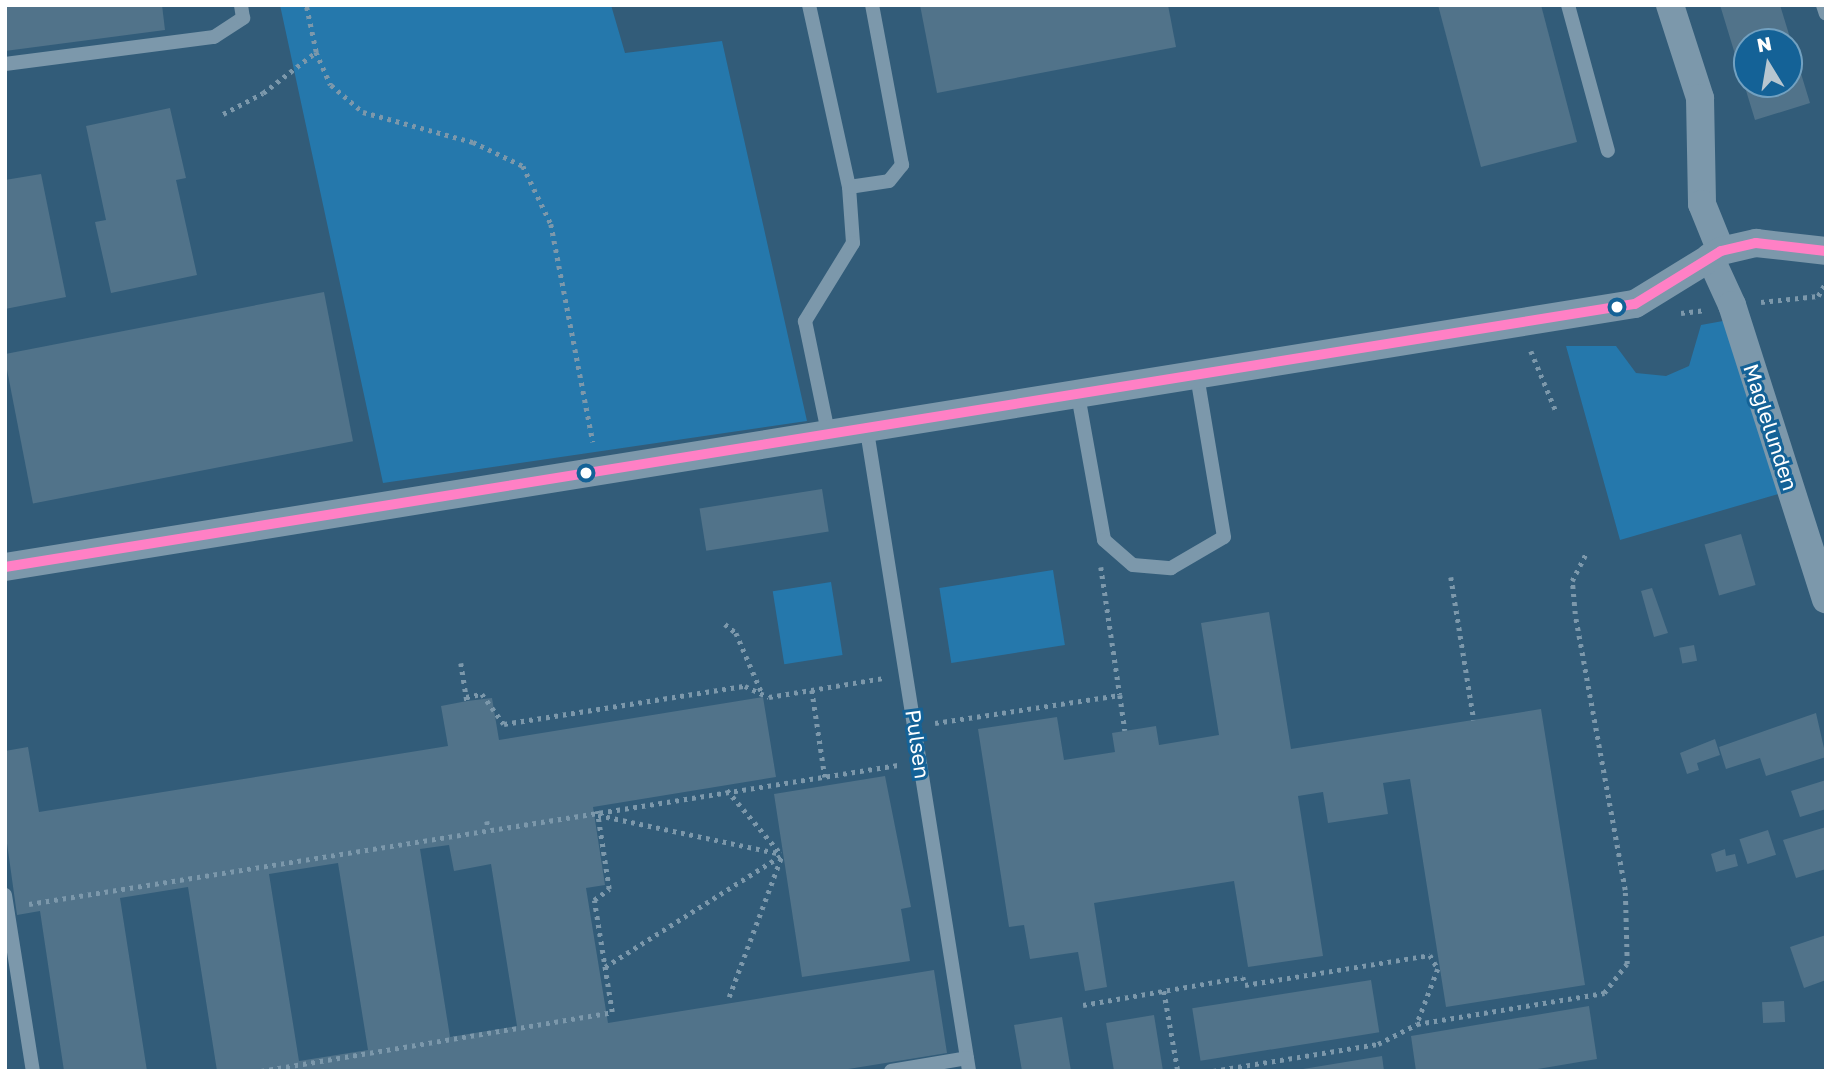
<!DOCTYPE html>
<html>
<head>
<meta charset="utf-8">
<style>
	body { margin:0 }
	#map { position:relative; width:1831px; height:1076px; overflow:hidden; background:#325c79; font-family:"Golos Text",sans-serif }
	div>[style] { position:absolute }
	.green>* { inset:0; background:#2578ac; transform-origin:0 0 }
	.building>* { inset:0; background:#51738a; transform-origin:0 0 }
	.path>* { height:4.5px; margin-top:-2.25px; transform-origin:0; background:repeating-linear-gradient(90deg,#7c98ab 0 3.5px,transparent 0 8.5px) }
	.lane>* { height:14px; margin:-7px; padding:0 7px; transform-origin:7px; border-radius:7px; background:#7c98ab }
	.street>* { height:28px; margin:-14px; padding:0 14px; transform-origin:14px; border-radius:14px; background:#7c98ab }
	.bus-1>* { height:10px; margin:-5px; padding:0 5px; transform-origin:5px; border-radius:5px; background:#ff80c5 }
	.dots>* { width:19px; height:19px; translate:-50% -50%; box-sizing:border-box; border:4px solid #146297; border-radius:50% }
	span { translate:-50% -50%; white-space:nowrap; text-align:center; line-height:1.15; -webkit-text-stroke:6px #146297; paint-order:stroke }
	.street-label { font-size:21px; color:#fff }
	.frame { position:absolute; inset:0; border:7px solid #fff; pointer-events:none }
	.north { position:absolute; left:1733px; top:28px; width:70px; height:70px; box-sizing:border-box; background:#146297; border:2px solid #72a1c1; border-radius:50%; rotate:349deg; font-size:19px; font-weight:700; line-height:28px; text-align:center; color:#fff }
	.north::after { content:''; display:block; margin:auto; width:24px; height:32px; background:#b7c6d0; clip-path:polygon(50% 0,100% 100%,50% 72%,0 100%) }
</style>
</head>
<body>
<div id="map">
	<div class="green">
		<i style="clip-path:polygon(280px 5px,611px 5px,625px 53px,722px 41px,807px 421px,383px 483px)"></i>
		<i style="clip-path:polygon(1723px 321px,1782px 493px,1620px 540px,1566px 346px,1616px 346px,1636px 373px,1666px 376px,1689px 366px,1701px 325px)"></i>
		<i style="left:1053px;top:570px;width:76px;height:115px;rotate:81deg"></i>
		<i style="left:831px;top:582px;width:74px;height:59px;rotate:81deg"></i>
	</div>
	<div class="building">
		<i style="clip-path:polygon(5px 5px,162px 5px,165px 30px,5px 51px)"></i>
		<i style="clip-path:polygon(920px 5px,1168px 5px,1176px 47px,937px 93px)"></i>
		<i style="clip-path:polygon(1438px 5px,1541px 5px,1577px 142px,1481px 167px)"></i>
		<i style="clip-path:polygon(evenodd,1720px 5px,1780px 5px,1810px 103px,1755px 120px,1720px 5px,1747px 42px,1789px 42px,1789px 84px,1747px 84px,1747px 42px)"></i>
		<i style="clip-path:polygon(170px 108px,186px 178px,176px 180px,197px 275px,111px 293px,95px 222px,106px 220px,86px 126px)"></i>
		<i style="clip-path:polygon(41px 174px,66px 297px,5px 309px,5px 180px)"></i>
		<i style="left:324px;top:292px;width:152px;height:326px;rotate:79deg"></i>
		<i style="left:822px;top:489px;width:43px;height:124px;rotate:81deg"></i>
		<i style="left:1741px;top:534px;width:53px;height:38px;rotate:74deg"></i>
		<i style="clip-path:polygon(1652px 588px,1668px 633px,1654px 637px,1641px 591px)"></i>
		<i style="clip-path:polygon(1269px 612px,1291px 749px,1541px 709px,1585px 985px,1446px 1007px,1410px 779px,1383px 783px,1388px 814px,1328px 823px,1323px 792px,1298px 796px,1323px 956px,1248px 967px,1234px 881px,1094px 903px,1107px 987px,1085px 991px,1078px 952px,1030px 959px,1024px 925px,1009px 927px,978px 729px,1057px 717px,1064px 760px,1115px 752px,1112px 733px,1156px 726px,1159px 745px,1219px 735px,1201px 623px)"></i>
		<i style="left:1694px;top:645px;width:16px;height:15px;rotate:79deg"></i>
		<i style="clip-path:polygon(evenodd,763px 697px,776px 777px,593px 807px,605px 885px,586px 888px,608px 1023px,934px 970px,947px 1053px,836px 1071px,217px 1071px,188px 887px,120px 898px,147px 1071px,64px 1071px,40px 911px,17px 915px,5px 829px,5px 751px,28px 747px,39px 812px,448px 746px,441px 706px,467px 701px,492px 698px,499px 740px,763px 697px,449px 845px,454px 871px,491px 864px,517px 1026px,450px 1037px,420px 849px,449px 845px,763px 697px,338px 863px,368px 1050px,299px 1061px,269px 874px,338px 863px)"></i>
		<i style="clip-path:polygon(1816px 713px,1826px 757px,1766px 776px,1760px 758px,1726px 769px,1719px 747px)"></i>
		<i style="clip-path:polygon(1715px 739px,1720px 755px,1697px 763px,1699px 770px,1687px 774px,1680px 753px)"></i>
		<i style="clip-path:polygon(885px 776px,911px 907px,901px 909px,910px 961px,802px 977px,774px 794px)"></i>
		<i style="clip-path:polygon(1826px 780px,1826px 809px,1800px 817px,1791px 791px)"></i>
		<i style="clip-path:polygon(1826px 827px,1826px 869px,1796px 878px,1783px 840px)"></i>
		<i style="left:1768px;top:830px;width:26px;height:30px;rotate:72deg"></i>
		<i style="clip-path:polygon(1725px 849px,1726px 856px,1735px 854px,1738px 866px,1716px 872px,1711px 854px)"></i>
		<i style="clip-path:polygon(1826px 935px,1826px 980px,1804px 988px,1790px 947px)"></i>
		<i style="left:1371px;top:980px;width:53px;height:181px;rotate:81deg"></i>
		<i style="left:1784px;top:1001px;width:21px;height:22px;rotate:87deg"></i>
		<i style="clip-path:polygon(1589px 1006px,1597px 1059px,1526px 1071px,1416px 1071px,1411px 1036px)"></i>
		<i style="clip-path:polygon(1154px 1015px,1163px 1071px,1114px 1071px,1106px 1023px)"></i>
		<i style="clip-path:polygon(1062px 1017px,1071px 1071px,1022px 1071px,1014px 1025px)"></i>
		<i style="clip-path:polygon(1382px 1056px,1384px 1071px,1304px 1071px,1303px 1069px)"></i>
	</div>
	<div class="path">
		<i style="left:316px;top:52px;width:36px;rotate:66deg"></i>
		<i style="left:331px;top:85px;width:42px;rotate:40.2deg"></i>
		<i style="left:363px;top:112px;width:114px;rotate:15.3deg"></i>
		<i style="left:473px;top:142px;width:55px;rotate:25.6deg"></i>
		<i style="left:523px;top:166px;width:64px;rotate:64.2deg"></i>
		<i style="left:551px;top:224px;width:222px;rotate:79.1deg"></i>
		<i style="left:223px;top:114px;width:45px;rotate:-27.7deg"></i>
		<i style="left:263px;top:93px;width:67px;rotate:-37.7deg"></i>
		<i style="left:316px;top:52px;width:48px;rotate:-102deg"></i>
		<i style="left:1761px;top:302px;width:57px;rotate:-6deg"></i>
		<i style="left:1818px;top:296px;width:16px;rotate:-60deg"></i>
		<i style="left:1681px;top:313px;width:23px;rotate:-7deg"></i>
		<i style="left:1531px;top:351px;width:65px;rotate:67.4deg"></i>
		<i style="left:1101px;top:567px;width:129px;rotate:81.6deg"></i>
		<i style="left:1451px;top:577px;width:145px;rotate:80.9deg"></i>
		<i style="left:725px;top:624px;width:14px;rotate:39deg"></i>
		<i style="left:736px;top:633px;width:65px;rotate:66.6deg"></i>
		<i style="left:461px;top:663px;width:38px;rotate:81deg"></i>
		<i style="left:812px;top:690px;width:88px;rotate:81.5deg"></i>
		<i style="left:466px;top:697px;width:16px;rotate:-11deg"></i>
		<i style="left:482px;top:694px;width:37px;rotate:54deg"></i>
		<i style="left:504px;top:724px;width:244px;rotate:-9deg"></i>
		<i style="left:745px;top:686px;width:26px;rotate:25deg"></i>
		<i style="left:769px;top:697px;width:117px;rotate:-9.4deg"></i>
		<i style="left:935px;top:723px;width:187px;rotate:-8.6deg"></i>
		<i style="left:1120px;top:695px;width:36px;rotate:82deg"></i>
		<i style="left:727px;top:790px;width:84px;rotate:49.8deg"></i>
		<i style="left:598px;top:815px;width:187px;rotate:12deg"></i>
		<i style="left:487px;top:821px;width:7px;rotate:82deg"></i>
		<i style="left:29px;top:904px;width:880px;rotate:-9.09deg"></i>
		<i style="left:605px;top:967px;width:209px;rotate:-32.3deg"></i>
		<i style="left:1164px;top:991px;width:81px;rotate:80.1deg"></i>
		<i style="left:729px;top:997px;width:152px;rotate:-69.5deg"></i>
		<i style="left:1083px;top:1005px;width:162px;rotate:-9.9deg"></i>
		<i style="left:1243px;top:977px;width:8px;rotate:76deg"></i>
		<i style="left:1245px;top:985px;width:187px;rotate:-9.2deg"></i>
		<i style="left:1430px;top:955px;width:16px;rotate:60deg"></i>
		<i style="left:1438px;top:969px;width:59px;rotate:110.9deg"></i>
		<i style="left:1417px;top:1024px;width:190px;rotate:-9.4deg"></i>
		<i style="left:1604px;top:993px;width:37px;rotate:-52deg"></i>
		<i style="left:1627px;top:964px;width:74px;rotate:-91.5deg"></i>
		<i style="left:1625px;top:890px;width:280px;rotate:-100.3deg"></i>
		<i style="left:1575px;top:614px;width:33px;rotate:-95deg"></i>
		<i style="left:1572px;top:581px;width:30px;rotate:-63deg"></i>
		<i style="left:261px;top:1071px;width:356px;rotate:-9.5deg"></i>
		<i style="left:612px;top:1012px;width:113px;rotate:-99.1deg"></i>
		<i style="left:594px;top:900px;width:19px;rotate:-36deg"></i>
		<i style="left:609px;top:889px;width:79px;rotate:-98.7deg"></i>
		<i style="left:1213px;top:1071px;width:167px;rotate:-9.3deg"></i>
		<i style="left:1378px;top:1044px;width:44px;rotate:-27.1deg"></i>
	</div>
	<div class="lane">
		<i style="left:809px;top:5px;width:186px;rotate:77.6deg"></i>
		<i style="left:849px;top:187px;width:56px;rotate:85.9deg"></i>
		<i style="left:853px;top:243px;width:92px;rotate:121.6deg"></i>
		<i style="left:805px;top:321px;width:118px;rotate:78.3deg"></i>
		<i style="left:1568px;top:5px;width:151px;rotate:74.7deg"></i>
		<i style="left:1823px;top:5px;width:9px;rotate:72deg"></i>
		<i style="left:5px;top:64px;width:211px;rotate:-7.4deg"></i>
		<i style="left:214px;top:37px;width:35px;rotate:-33deg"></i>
		<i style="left:243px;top:18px;width:13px;rotate:-99deg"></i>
		<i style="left:849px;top:187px;width:40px;rotate:-8.5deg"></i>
		<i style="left:889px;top:181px;width:21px;rotate:-51deg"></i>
		<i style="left:902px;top:165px;width:163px;rotate:-100.6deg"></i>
		<i style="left:1078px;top:395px;width:147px;rotate:79.8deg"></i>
		<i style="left:1104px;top:540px;width:38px;rotate:41deg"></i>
		<i style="left:1133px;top:565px;width:38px;rotate:5deg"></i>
		<i style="left:1171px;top:568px;width:61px;rotate:-30.3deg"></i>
		<i style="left:1224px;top:537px;width:164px;rotate:-99.5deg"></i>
		<i style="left:867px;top:431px;width:648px;rotate:80.94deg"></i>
		<i style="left:5px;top:895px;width:178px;rotate:81deg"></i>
		<i style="left:891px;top:1071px;width:77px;rotate:-9.7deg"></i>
	</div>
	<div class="street">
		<i style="left:1670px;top:5px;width:98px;rotate:72.1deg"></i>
		<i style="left:1700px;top:98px;width:106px;rotate:88.9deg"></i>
		<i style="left:1702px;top:204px;width:51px;rotate:68deg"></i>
		<i style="left:1710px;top:257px;width:53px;rotate:65.4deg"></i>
		<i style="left:1732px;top:305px;width:309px;rotate:72.3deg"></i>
		<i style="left:5px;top:567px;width:1651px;rotate:-9.17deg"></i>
		<i style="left:1635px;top:304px;width:101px;rotate:-31.6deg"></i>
		<i style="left:1721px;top:251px;width:36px;rotate:-13deg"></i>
		<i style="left:1756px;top:243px;width:70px;rotate:6.5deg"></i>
	</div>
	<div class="bus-1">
		<i style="left:5px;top:567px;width:1651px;rotate:-9.17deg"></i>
		<i style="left:1635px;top:304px;width:101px;rotate:-31.6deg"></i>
		<i style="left:1721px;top:251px;width:36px;rotate:-13deg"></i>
		<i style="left:1756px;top:243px;width:70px;rotate:6.5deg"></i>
	</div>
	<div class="dots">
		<i style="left:1617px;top:307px;background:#fff"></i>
		<i style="left:586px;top:473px;background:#fff"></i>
	</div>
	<div class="street-label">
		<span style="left:1771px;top:427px;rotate:72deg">Maglelunden</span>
		<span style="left:918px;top:744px;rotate:82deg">Pulsen</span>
	</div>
	<div class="frame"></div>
	<div class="north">N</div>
</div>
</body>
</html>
